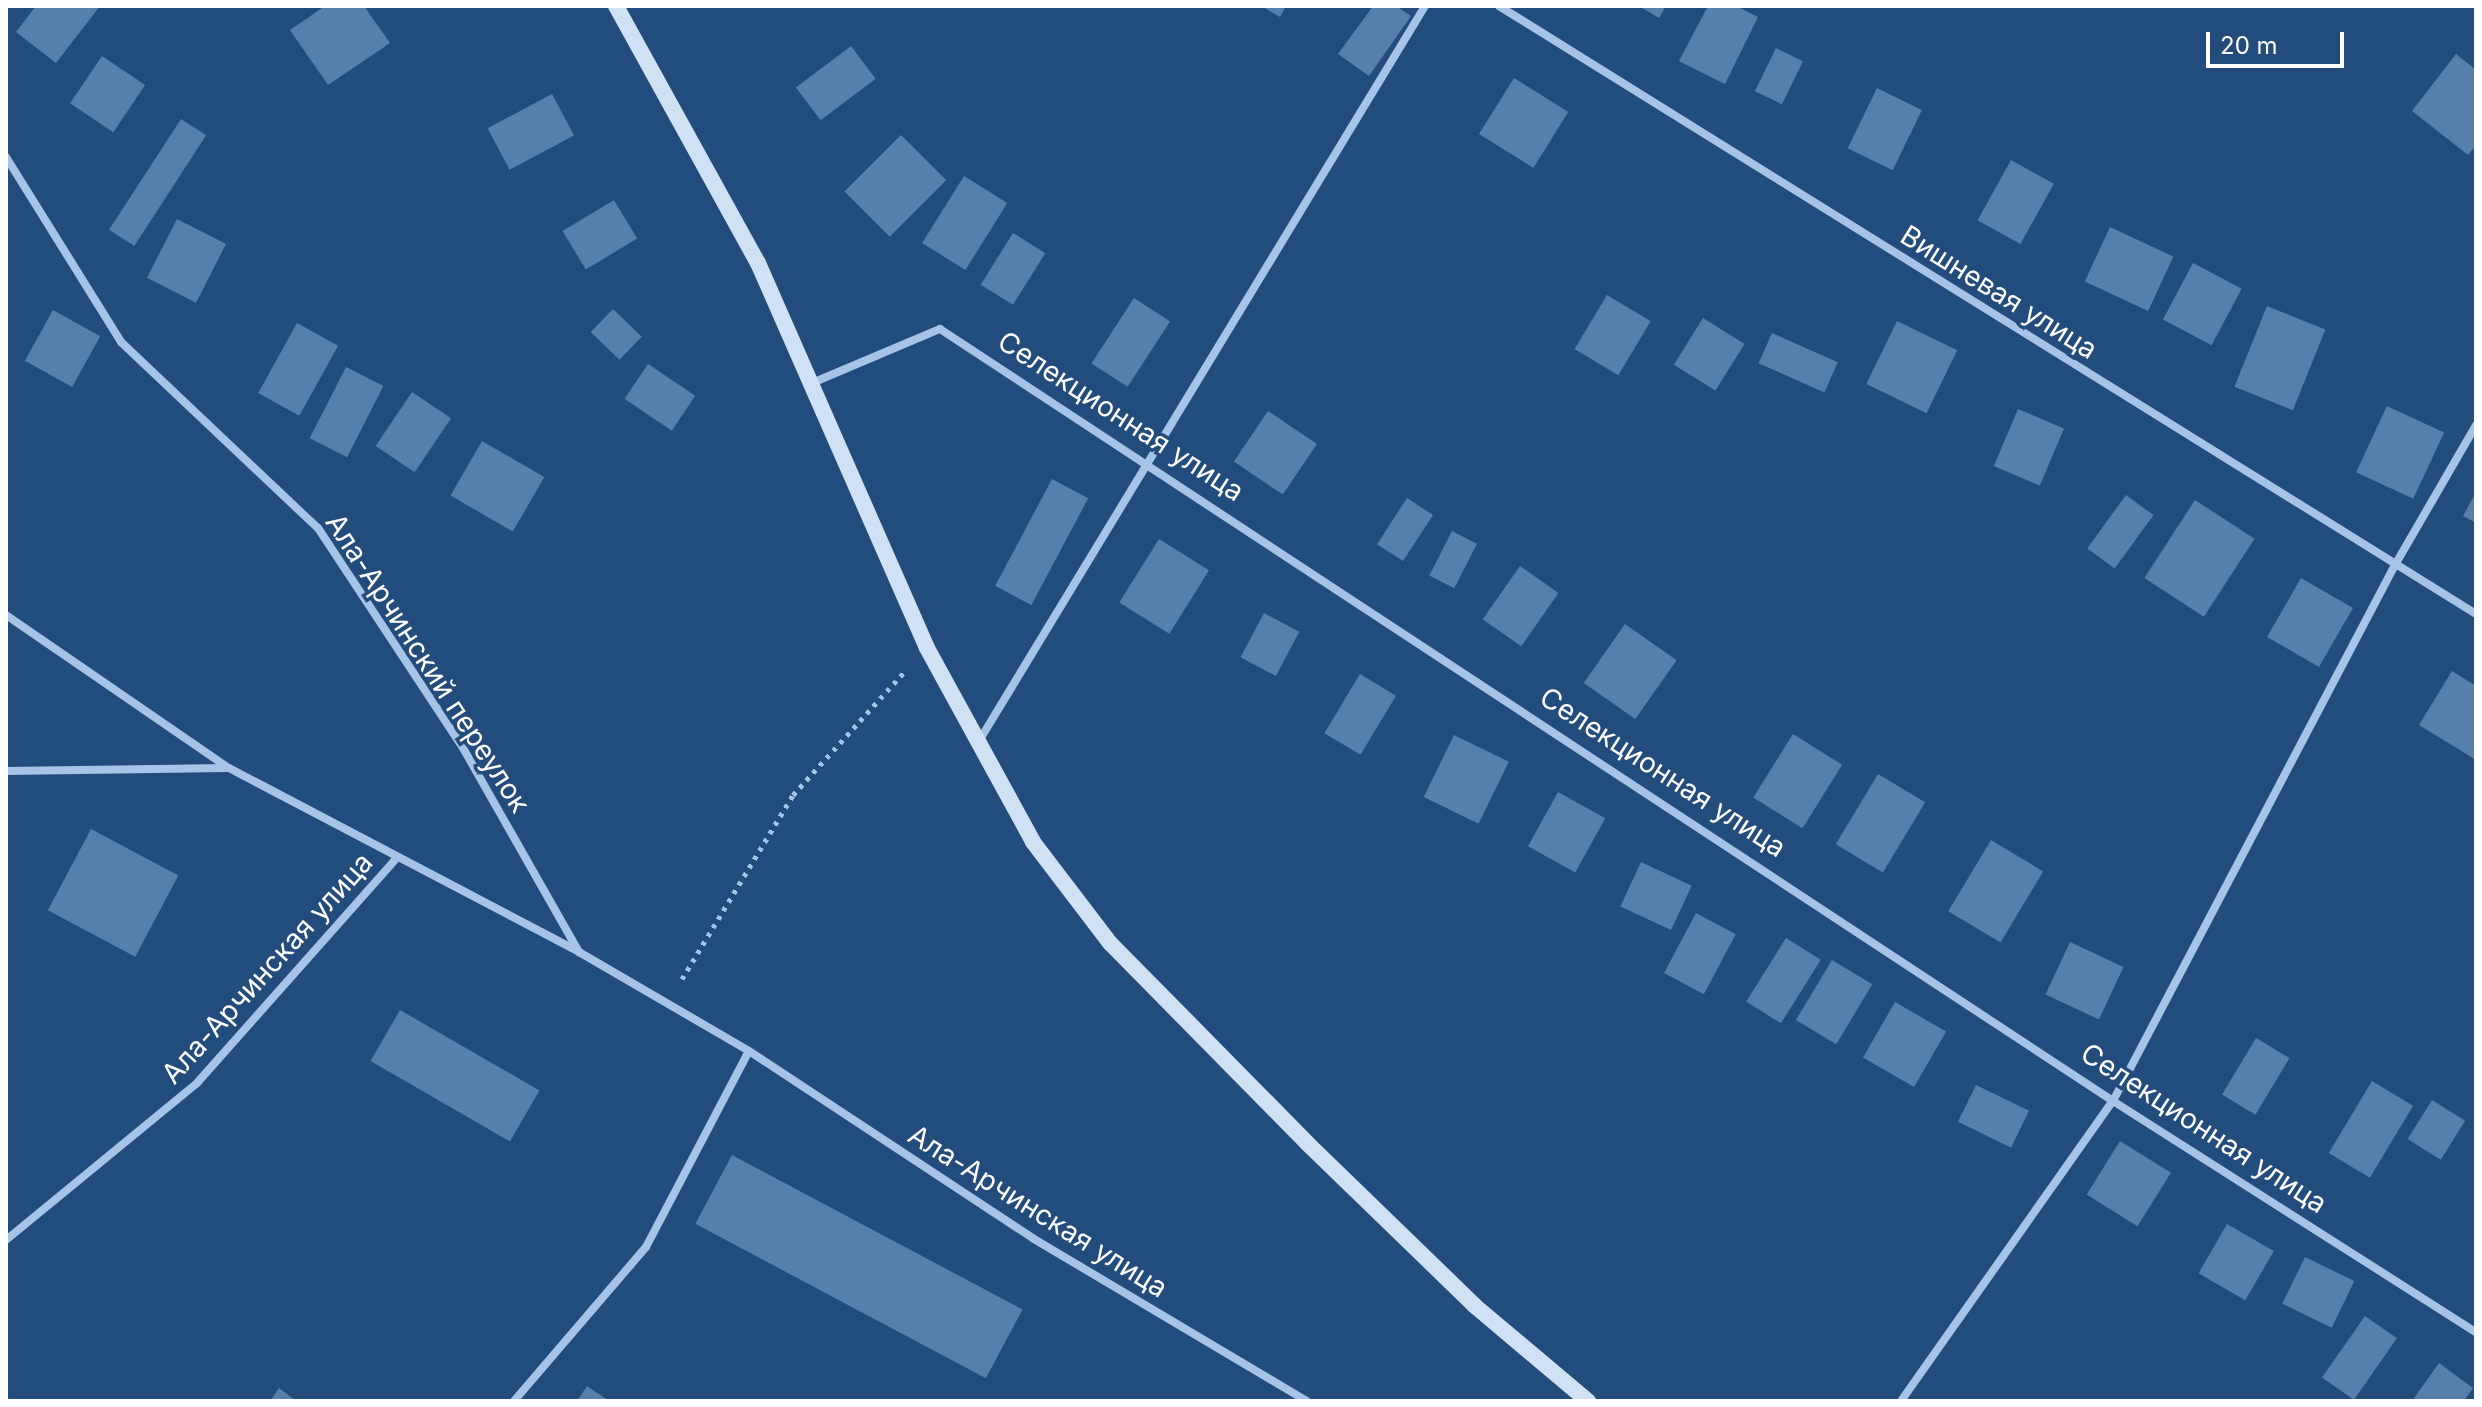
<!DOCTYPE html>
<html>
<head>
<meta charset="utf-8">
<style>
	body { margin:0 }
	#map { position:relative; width:2482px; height:1407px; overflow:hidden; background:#224c7c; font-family:Inter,sans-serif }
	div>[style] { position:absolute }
	.building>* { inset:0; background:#577fab; transform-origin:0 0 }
	.path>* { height:5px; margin-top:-2.5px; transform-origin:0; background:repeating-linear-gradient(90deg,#a5c4e6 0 4px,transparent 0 10px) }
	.street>* { height:8px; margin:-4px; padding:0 4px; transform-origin:4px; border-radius:4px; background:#a5c4e6 }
	.secondary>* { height:16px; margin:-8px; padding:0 8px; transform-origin:8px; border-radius:8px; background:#cfe1f5 }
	span { translate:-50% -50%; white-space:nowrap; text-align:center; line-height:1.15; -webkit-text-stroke:7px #224c7c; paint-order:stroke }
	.street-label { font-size:28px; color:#fff }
	.frame { position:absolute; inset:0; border:8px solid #fff; pointer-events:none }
	.scale { position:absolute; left:2206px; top:32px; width:138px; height:36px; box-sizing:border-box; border:4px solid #fff; border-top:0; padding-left:10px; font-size:24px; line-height:28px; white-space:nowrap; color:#fff; -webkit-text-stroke:6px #224c7c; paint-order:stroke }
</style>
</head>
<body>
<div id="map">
	<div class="building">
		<i style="clip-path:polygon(36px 6px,100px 6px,56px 63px,16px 32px)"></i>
		<i style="clip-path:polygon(325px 6px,364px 6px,390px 43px,328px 85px,290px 30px)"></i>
		<i style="clip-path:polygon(1261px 6px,1286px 6px,1280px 17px)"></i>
		<i style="clip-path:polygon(1373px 6px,1396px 6px,1411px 16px,1369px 76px,1338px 54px)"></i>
		<i style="clip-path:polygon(1639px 6px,1666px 6px,1659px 18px)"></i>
		<i style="clip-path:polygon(1708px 6px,1736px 6px,1758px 17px,1725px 84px,1679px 61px)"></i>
		<i style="left:851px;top:46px;width:41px;height:69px;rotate:53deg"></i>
		<i style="left:1776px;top:48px;width:30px;height:48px;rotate:26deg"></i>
		<i style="clip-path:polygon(2456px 54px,2476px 70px,2476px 145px,2468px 155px,2412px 111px)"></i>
		<i style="left:102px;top:56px;width:52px;height:57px;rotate:34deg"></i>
		<i style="left:1514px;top:78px;width:64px;height:66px;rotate:32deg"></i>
		<i style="left:1877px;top:88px;width:50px;height:67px;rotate:26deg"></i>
		<i style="left:552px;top:94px;width:47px;height:73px;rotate:62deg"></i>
		<i style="left:181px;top:119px;width:30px;height:132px;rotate:33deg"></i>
		<i style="left:901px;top:135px;width:64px;height:80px;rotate:45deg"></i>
		<i style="left:2011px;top:160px;width:49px;height:69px;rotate:29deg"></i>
		<i style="left:964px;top:176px;width:51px;height:79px;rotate:32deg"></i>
		<i style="left:614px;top:200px;width:45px;height:60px;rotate:59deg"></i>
		<i style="left:177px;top:219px;width:55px;height:66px;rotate:27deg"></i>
		<i style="left:2110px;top:227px;width:70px;height:60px;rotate:25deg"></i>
		<i style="left:1013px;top:233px;width:38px;height:61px;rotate:32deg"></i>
		<i style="left:2193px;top:263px;width:55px;height:64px;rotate:28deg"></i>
		<i style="left:1607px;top:295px;width:51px;height:63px;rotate:31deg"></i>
		<i style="left:1134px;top:298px;width:43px;height:78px;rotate:33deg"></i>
		<i style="left:2267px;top:306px;width:63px;height:87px;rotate:22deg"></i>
		<i style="left:613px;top:309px;width:40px;height:32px;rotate:44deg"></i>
		<i style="left:53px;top:310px;width:54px;height:58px;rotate:29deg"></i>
		<i style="left:1703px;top:318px;width:49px;height:55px;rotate:32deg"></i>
		<i style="left:1897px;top:321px;width:67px;height:70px;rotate:26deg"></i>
		<i style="left:297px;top:323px;width:47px;height:80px;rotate:29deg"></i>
		<i style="left:1772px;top:333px;width:72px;height:33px;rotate:24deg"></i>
		<i style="left:648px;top:364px;width:57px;height:42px;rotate:34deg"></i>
		<i style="left:346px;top:367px;width:42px;height:80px;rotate:27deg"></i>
		<i style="left:412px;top:392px;width:47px;height:65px;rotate:34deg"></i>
		<i style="left:2387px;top:406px;width:63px;height:73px;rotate:25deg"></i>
		<i style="left:2018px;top:409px;width:50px;height:62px;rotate:23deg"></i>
		<i style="left:1268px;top:411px;width:59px;height:61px;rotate:34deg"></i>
		<i style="left:482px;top:441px;width:72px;height:63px;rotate:30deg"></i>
		<i style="left:1052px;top:479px;width:41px;height:121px;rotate:28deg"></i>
		<i style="clip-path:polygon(2476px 492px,2476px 523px,2463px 516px)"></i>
		<i style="left:2126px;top:495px;width:34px;height:66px;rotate:36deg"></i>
		<i style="left:1407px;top:498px;width:31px;height:55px;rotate:33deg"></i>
		<i style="left:2195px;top:500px;width:71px;height:93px;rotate:33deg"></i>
		<i style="left:1452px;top:531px;width:28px;height:50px;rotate:27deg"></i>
		<i style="left:1159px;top:539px;width:59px;height:75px;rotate:32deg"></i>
		<i style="left:1520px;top:566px;width:47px;height:65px;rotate:35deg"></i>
		<i style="left:2301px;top:578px;width:60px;height:68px;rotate:30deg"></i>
		<i style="left:1264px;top:613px;width:40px;height:50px;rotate:28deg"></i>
		<i style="left:1625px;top:624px;width:63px;height:72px;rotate:35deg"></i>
		<i style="clip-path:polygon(2452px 671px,2476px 686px,2476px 760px,2419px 725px)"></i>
		<i style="left:1360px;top:674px;width:42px;height:69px;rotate:31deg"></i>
		<i style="left:1793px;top:734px;width:58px;height:75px;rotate:32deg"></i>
		<i style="left:1454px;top:735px;width:61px;height:69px;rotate:26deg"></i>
		<i style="left:1878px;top:774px;width:55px;height:82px;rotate:31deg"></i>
		<i style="left:1558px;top:792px;width:54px;height:62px;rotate:29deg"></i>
		<i style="left:91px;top:829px;width:99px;height:92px;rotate:28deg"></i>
		<i style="left:1991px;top:840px;width:61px;height:83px;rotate:31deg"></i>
		<i style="left:1641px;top:862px;width:56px;height:49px;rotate:25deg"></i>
		<i style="left:1696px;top:913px;width:45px;height:68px;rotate:28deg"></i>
		<i style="left:1786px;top:938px;width:41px;height:75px;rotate:32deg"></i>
		<i style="left:2070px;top:942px;width:59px;height:58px;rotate:25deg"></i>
		<i style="left:1832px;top:960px;width:47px;height:70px;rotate:31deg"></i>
		<i style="left:1895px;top:1002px;width:59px;height:64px;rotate:30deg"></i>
		<i style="left:400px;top:1010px;width:161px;height:59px;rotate:30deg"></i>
		<i style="left:2256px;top:1038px;width:39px;height:66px;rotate:31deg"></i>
		<i style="left:2372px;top:1081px;width:48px;height:84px;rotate:31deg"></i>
		<i style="left:1976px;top:1085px;width:59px;height:41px;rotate:26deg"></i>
		<i style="left:2432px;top:1100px;width:39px;height:46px;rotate:32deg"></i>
		<i style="left:2120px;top:1141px;width:60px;height:63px;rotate:32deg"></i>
		<i style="left:732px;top:1155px;width:329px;height:78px;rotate:28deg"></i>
		<i style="left:2227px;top:1224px;width:54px;height:57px;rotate:30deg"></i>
		<i style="left:2305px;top:1257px;width:55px;height:52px;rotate:26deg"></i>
		<i style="left:2365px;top:1316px;width:39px;height:75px;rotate:35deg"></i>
		<i style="clip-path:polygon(2439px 1363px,2473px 1388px,2464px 1401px,2412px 1401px)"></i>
		<i style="clip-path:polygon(587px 1386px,609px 1401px,577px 1401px)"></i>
		<i style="clip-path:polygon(279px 1388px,296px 1401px,270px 1401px)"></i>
	</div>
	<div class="path">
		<i style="left:682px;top:979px;width:215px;rotate:-58.9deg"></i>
		<i style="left:793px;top:795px;width:167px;rotate:-47.9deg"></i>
	</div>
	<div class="street">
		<i style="left:1499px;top:6px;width:1151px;rotate:31.89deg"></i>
		<i style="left:6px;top:157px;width:218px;rotate:58.1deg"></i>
		<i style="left:121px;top:342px;width:271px;rotate:43.4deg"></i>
		<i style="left:318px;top:528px;width:263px;rotate:56.6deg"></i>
		<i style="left:463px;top:748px;width:235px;rotate:60.4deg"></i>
		<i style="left:812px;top:383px;width:139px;rotate:-22.9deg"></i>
		<i style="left:940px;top:329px;width:1404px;rotate:33.35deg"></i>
		<i style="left:2113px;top:1101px;width:430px;rotate:32.5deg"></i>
		<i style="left:6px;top:615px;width:270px;rotate:34.5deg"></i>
		<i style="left:229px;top:768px;width:395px;rotate:27.7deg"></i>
		<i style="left:579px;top:952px;width:197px;rotate:30.2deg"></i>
		<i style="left:749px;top:1051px;width:341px;rotate:33.4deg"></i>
		<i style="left:1034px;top:1239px;width:317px;rotate:30.7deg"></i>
		<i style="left:979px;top:741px;width:860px;rotate:-58.75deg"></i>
		<i style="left:6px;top:771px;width:222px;rotate:-0.8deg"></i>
		<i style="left:6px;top:1240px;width:247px;rotate:-39.4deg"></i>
		<i style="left:197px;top:1083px;width:302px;rotate:-48.4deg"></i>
		<i style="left:514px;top:1401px;width:203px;rotate:-49.4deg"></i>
		<i style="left:646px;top:1247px;width:221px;rotate:-62.3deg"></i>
		<i style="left:1901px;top:1401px;width:367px;rotate:-54.8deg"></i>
		<i style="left:2113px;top:1101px;width:606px;rotate:-62.25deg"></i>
		<i style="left:2395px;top:565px;width:162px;rotate:-59.9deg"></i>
	</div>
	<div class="secondary">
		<i style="left:616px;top:6px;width:294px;rotate:61.1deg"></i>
		<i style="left:758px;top:263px;width:420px;rotate:66.3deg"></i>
		<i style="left:927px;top:648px;width:221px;rotate:61.3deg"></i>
		<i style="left:1033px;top:842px;width:127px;rotate:52.7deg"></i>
		<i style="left:1110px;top:943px;width:282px;rotate:45.4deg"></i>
		<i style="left:1308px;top:1144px;width:233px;rotate:44.1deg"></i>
		<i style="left:1475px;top:1306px;width:148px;rotate:40.1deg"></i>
	</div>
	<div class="street-label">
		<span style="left:1999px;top:292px;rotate:32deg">Вишневая улица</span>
		<span style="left:1121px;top:416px;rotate:33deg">Селекционная улица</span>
		<span style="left:428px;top:663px;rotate:57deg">Ала-Арчинский переулок</span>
		<span style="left:1663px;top:772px;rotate:33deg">Селекционная улица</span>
		<span style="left:267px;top:968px;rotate:-48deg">Ала-Арчинская улица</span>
		<span style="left:2204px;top:1128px;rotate:33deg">Селекционная улица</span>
		<span style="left:1038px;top:1211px;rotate:32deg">Ала-Арчинская улица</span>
	</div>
	<div class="frame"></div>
	<div class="scale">20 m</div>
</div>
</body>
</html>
